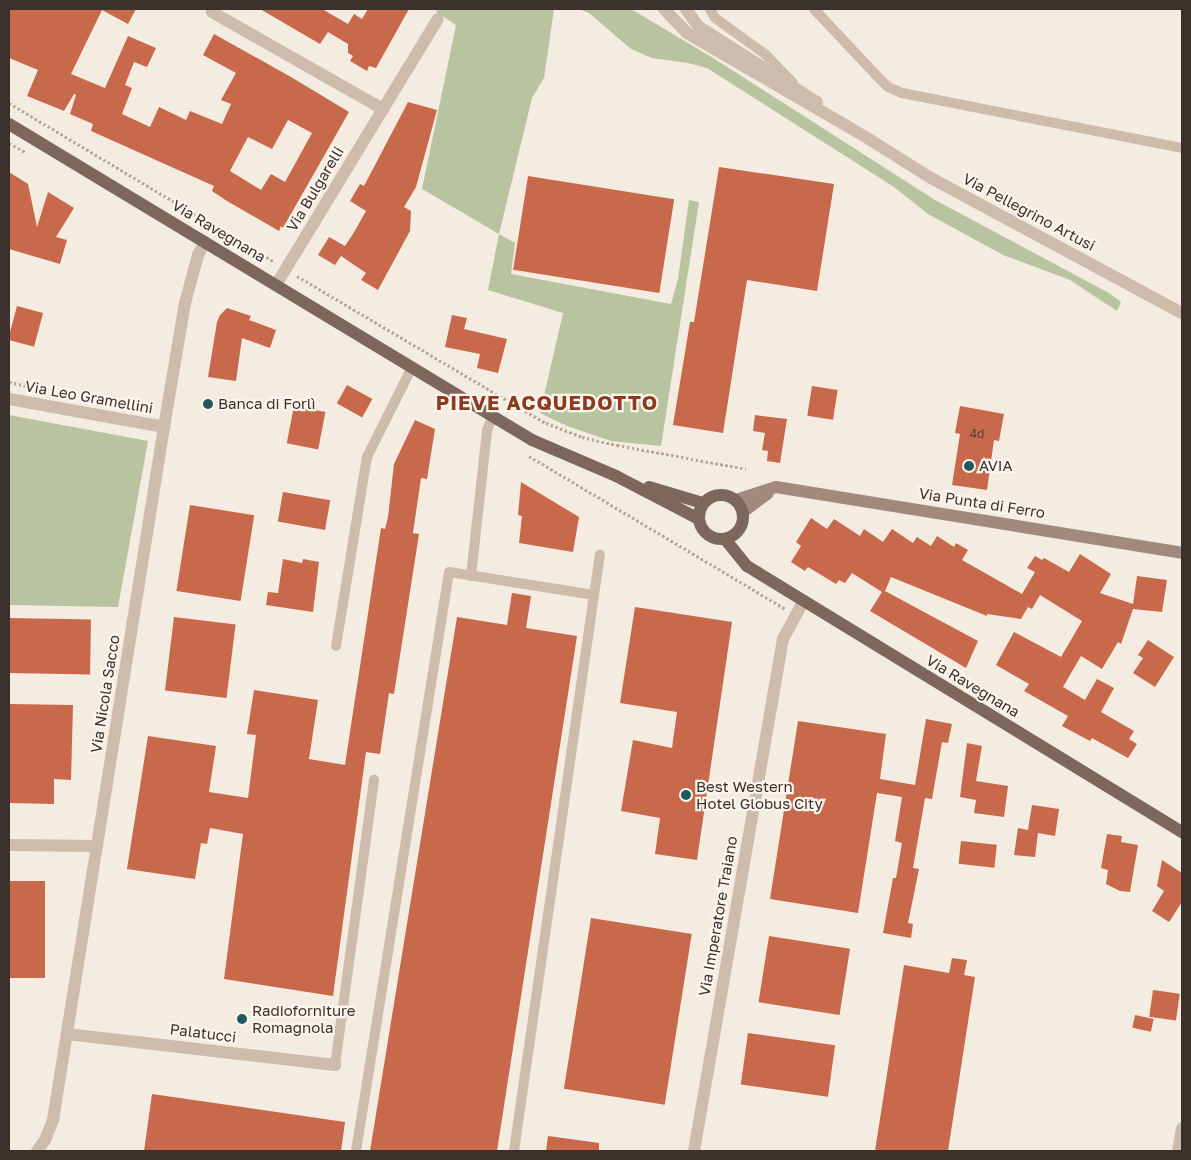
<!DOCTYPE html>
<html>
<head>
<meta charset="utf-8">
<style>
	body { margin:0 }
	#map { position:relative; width:1191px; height:1160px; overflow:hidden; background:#f4ebe1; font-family:"Golos Text",sans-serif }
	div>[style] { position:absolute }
	.green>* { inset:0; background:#b8c4a0 }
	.building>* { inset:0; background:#c8694b; transform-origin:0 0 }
	.path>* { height:3px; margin-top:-1.5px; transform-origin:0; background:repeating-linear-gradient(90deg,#b9a596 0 2.5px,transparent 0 5px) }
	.lane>* { height:10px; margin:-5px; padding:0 5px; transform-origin:5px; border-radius:5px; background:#cdbbac }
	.street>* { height:12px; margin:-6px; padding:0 6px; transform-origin:6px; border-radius:6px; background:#cdbbac }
	.secondary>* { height:12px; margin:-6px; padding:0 6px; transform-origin:6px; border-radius:6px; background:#a18a7d }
	.primary>* { height:12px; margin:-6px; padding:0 6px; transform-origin:6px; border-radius:6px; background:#7d675c }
	.primary>.ring { margin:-6px; padding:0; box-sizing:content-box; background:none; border:12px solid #7d675c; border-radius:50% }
	.dots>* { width:14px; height:14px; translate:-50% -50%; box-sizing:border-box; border:2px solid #fbf5ee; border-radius:50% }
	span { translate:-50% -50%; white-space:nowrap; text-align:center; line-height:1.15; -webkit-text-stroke:4.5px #fbf5ee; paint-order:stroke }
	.number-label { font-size:12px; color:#5e3e33 }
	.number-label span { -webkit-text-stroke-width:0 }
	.street-label { font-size:15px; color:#3b302b }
	.poi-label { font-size:15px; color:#3b302b }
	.left { translate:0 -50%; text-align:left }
	.district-label { font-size:20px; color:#8c3b22; font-weight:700; letter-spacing:1px }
	.frame { position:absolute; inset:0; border:10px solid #3b302b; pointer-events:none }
</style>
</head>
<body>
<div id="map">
	<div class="green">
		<i style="clip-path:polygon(438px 9px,554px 9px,544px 78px,532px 98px,499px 234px,515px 243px,511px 274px,671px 304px,678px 279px,689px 200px,699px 202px,661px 446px,611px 441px,567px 426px,540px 413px,563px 313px,488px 290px,499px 234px,422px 189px,456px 25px,436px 12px)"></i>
		<i style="clip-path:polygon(579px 9px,631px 9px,713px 58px,935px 200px,1109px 293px,1121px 302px,1117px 311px,1070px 280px,1003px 255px,928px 214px,894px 187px,707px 68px,688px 63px,652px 58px,631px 49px,589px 13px)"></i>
		<i style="clip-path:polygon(9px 415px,148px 441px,118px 607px,9px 605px)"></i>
	</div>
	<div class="building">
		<i style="clip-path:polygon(evenodd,9px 9px,136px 9px,128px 24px,102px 10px,71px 74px,105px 88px,128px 36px,156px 48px,147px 67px,134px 62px,125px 85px,132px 88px,122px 114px,150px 127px,159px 107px,186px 120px,190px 111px,222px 124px,231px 104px,221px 100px,236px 73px,203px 55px,214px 34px,291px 77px,349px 112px,283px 228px,281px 226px,279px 231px,227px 201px,212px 191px,214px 186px,91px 131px,93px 124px,70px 114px,76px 95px,74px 94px,64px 111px,27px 96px,38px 70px,9px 58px,9px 9px,288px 120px,312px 133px,285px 182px,271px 174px,261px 190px,230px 171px,248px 137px,272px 149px,288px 120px)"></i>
		<i style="clip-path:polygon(260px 9px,322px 9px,348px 24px,354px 14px,362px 19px,368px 9px,409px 9px,376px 68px,369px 66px,367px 71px,350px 61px,353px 56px,348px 53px,348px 44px,328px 32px,320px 44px)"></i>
		<i style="clip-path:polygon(408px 102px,437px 110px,416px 187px,404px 207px,411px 211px,410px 231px,378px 290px,361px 280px,366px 273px,341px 256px,335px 265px,318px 255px,329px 237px,345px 246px,353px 234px,366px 211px,350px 201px,360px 184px,364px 186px)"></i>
		<i style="clip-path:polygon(719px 167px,834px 184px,817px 291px,747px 280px,723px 433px,673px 425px,690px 322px,694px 322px)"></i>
		<i style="clip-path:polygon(9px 172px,28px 184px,37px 227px,48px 192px,74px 208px,56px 237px,67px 240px,60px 264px,9px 249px)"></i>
		<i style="left:528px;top:176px;width:148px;height:95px;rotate:9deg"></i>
		<i style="left:17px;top:306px;width:27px;height:35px;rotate:15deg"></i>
		<i style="clip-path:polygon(227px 308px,251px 316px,249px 320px,276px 330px,270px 348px,242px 338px,236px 381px,208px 377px,217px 322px,220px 315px)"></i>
		<i style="clip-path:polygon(452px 315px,467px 318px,464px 329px,507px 339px,498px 373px,477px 368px,480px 354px,445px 347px)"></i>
		<i style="left:347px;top:385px;width:29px;height:21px;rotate:29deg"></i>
		<i style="left:812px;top:386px;width:26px;height:30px;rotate:9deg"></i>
		<i style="left:294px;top:406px;width:32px;height:38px;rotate:11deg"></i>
		<i style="clip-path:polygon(960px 406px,1004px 414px,999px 441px,994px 440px,987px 490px,952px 485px,960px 434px,955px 433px)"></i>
		<i style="clip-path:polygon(755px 415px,787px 419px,780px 463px,767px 461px,768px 451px,762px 450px,765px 433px,753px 431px)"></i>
		<i style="clip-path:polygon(415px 420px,435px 429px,427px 479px,421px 478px,413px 533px,419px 534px,394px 694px,389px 693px,380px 754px,366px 752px,333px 996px,224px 979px,243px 834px,210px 828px,207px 844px,201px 843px,195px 879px,127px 869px,148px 736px,216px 746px,209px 792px,248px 798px,256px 735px,247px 734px,254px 690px,318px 700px,309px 759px,345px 765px,381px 528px,385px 529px,388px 517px,394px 464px)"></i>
		<i style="clip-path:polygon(521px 482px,579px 517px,573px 552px,519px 543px,522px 516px,518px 515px)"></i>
		<i style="left:283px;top:492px;width:48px;height:30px;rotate:10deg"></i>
		<i style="left:190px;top:505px;width:65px;height:87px;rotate:9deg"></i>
		<i style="clip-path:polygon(811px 518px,827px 529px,834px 519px,860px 536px,864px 529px,883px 542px,892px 529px,913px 543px,917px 537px,931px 546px,937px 536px,954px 547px,956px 543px,968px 550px,962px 560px,1022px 594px,1035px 572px,1027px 568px,1035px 556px,1042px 560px,1044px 558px,1069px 572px,1080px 554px,1111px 574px,1100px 593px,1133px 604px,1137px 576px,1167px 580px,1162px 612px,1133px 609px,1121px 644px,1118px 642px,1102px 669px,1081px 656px,1063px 687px,1085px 700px,1097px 679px,1114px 688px,1101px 712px,1134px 731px,1129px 739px,1137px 744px,1128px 758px,1092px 738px,1090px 741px,1062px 726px,1068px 716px,1024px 691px,1029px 684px,996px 665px,1014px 632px,1061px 657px,1082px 621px,1040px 595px,1032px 609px,1028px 607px,1021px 619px,987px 614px,987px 616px,891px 577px,885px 591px,978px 641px,966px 668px,870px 611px,882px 592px,852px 573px,845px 583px,839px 580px,836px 584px,808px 567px,805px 571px,791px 562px,801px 546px,796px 542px)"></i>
		<i style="clip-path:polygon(283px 559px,302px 563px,303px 559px,319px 562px,313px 612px,266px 605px,268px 592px,278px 593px)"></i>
		<i style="clip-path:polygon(512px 593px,531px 596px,526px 628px,577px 636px,497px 1151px,370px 1151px,457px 617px,507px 625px)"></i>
		<i style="clip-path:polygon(635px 607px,732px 622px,697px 860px,655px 854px,660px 818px,621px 811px,633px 740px,672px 748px,677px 712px,620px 703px)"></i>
		<i style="left:174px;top:617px;width:62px;height:74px;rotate:7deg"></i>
		<i style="left:9px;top:618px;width:82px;height:55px;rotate:1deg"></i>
		<i style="clip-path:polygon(1148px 640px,1174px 657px,1155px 687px,1133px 673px,1143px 658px,1138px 655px)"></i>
		<i style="clip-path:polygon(9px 704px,73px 705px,71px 780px,54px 779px,54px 804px,9px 803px)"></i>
		<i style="clip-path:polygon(926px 719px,952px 724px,948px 743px,942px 742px,932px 799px,925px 798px,913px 868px,919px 869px,908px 923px,913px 924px,911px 938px,883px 933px,893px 878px,896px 878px,902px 843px,895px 841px,902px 797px,877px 793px,858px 913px,770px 899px,798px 721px,886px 734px,880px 779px,915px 785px)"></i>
		<i style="clip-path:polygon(967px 743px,982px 746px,976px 781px,1008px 786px,1004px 817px,974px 813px,976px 800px,960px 797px)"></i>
		<i style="clip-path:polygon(1032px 805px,1059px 809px,1055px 836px,1038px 833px,1035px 857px,1014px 855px,1018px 828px,1028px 830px)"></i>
		<i style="clip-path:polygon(1107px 834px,1122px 836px,1121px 842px,1138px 845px,1130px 892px,1120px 891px,1106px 884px,1108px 870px,1101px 868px)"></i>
		<i style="left:961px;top:841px;width:36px;height:23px;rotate:6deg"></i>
		<i style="clip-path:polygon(1162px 860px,1182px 873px,1182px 902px,1169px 922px,1152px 911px,1164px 891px,1157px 886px)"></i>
		<i style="left:9px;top:881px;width:36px;height:97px"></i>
		<i style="left:591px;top:918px;width:102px;height:173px;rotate:9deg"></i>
		<i style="left:769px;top:936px;width:82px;height:67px;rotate:9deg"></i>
		<i style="clip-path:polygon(952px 958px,967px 960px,964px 975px,975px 977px,948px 1151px,875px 1151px,904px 965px,949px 973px)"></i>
		<i style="left:1153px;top:990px;width:27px;height:27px;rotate:8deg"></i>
		<i style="left:1135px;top:1015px;width:19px;height:13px;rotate:12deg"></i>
		<i style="left:748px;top:1033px;width:88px;height:52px;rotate:8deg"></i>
		<i style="clip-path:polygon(152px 1094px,345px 1122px,341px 1151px,144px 1151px)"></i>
		<i style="clip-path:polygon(548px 1136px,599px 1143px,599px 1151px,546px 1151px)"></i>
	</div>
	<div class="path">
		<i style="left:9px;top:103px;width:310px;rotate:30.9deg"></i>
		<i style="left:9px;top:143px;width:18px;rotate:29deg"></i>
		<i style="left:297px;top:276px;width:289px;rotate:30.6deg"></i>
		<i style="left:546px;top:423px;width:39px;rotate:21deg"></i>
		<i style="left:582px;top:437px;width:36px;rotate:13deg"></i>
		<i style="left:617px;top:445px;width:131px;rotate:10.5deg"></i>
		<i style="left:9px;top:382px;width:19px;rotate:12deg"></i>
		<i style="left:529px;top:456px;width:299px;rotate:30.8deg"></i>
	</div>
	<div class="lane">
		<i style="left:710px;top:9px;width:10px;rotate:61deg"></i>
		<i style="left:715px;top:18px;width:62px;rotate:35.8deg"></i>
		<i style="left:765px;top:54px;width:40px;rotate:46deg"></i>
		<i style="left:814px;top:9px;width:89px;rotate:46.8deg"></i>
		<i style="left:875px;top:74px;width:18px;rotate:45deg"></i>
		<i style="left:888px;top:87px;width:15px;rotate:23deg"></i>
		<i style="left:902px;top:93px;width:285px;rotate:11.1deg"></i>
		<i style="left:471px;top:576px;width:147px;rotate:-83.7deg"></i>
		<i style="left:487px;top:430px;width:15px;rotate:-67deg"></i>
		<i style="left:594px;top:595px;width:41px;rotate:-81.7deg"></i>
		<i style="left:336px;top:646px;width:192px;rotate:-80.7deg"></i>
		<i style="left:367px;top:457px;width:101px;rotate:-63.4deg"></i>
		<i style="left:335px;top:1065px;width:288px;rotate:-82.2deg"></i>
		<i style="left:356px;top:1151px;width:586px;rotate:-80.87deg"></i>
		<i style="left:449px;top:572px;width:147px;rotate:9deg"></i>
		<i style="left:594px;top:595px;width:562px;rotate:98.19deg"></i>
	</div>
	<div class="street">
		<i style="left:664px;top:9px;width:33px;rotate:46deg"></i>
		<i style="left:687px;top:33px;width:205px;rotate:30.2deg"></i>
		<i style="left:864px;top:136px;width:79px;rotate:32.1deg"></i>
		<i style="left:931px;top:178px;width:285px;rotate:28.3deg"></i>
		<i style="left:686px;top:9px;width:21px;rotate:55deg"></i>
		<i style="left:698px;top:26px;width:141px;rotate:32.6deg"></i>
		<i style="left:212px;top:12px;width:197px;rotate:29.6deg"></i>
		<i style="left:276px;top:285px;width:311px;rotate:-58.7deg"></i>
		<i style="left:9px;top:399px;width:158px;rotate:10.2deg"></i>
		<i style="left:9px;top:845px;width:88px;rotate:0.7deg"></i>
		<i style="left:67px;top:1034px;width:270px;rotate:6.6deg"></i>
		<i style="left:37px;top:1151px;width:14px;rotate:-54deg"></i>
		<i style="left:45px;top:1140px;width:22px;rotate:-68deg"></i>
		<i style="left:53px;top:1120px;width:702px;rotate:-80.9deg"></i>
		<i style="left:164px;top:427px;width:126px;rotate:-80.4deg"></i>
		<i style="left:185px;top:303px;width:50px;rotate:-74.8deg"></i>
		<i style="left:198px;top:255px;width:15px;rotate:-62deg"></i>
		<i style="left:694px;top:1151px;width:520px;rotate:-80.14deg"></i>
		<i style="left:783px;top:639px;width:42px;rotate:-61.6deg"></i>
		<i style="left:1178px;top:1151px;width:23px;rotate:-80deg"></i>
	</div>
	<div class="secondary">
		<i style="left:736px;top:500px;width:42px;rotate:-18deg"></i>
		<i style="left:776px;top:487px;width:411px;rotate:9.2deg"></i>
		<i style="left:743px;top:512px;width:31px;rotate:-37deg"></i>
	</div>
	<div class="primary">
		<i style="left:9px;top:124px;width:611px;rotate:31.14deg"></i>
		<i style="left:532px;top:440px;width:91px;rotate:23.2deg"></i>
		<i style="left:616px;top:476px;width:93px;rotate:27.4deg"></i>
		<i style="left:649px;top:487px;width:56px;rotate:16.5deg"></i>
		<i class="ring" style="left:699px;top:495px;width:32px;height:32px"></i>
		<i style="left:725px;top:539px;width:35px;rotate:51deg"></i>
		<i style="left:747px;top:566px;width:510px;rotate:31.45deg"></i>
	</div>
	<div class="dots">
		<i style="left:208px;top:404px;background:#1f5a5e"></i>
		<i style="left:969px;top:466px;background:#1f5a5e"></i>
		<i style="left:686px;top:795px;background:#1f5a5e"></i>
		<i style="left:242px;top:1019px;background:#1f5a5e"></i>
	</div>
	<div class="number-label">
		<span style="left:977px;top:434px">4d</span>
	</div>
	<div class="street-label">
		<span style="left:315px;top:189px;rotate:-59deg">Via Bulgarelli</span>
		<span style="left:1029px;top:212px;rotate:28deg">Via Pellegrino Artusi</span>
		<span style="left:219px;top:231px;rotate:31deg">Via Ravegnana</span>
		<span style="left:89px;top:397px;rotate:10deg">Via Leo Gramellini</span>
		<span style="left:982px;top:503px;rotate:9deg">Via Punta di Ferro</span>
		<span style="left:973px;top:686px;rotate:31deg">Via Ravegnana</span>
		<span style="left:105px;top:694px;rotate:-81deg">Via Nicola Sacco</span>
		<span style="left:718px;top:916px;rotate:-80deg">Via Imperatore Traiano</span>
		<span style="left:203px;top:1033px;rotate:7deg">Palatucci</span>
	</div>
	<div class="poi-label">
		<span class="left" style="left:218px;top:404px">Banca di Forlì</span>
		<span class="left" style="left:979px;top:466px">AVIA</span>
		<span class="left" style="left:696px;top:795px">Best Western<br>Hotel Globus City</span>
		<span class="left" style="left:252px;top:1019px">Radioforniture<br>Romagnola</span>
	</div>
	<div class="district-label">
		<span style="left:547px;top:402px">PIEVE ACQUEDOTTO</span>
	</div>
	<div class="frame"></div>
</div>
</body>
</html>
